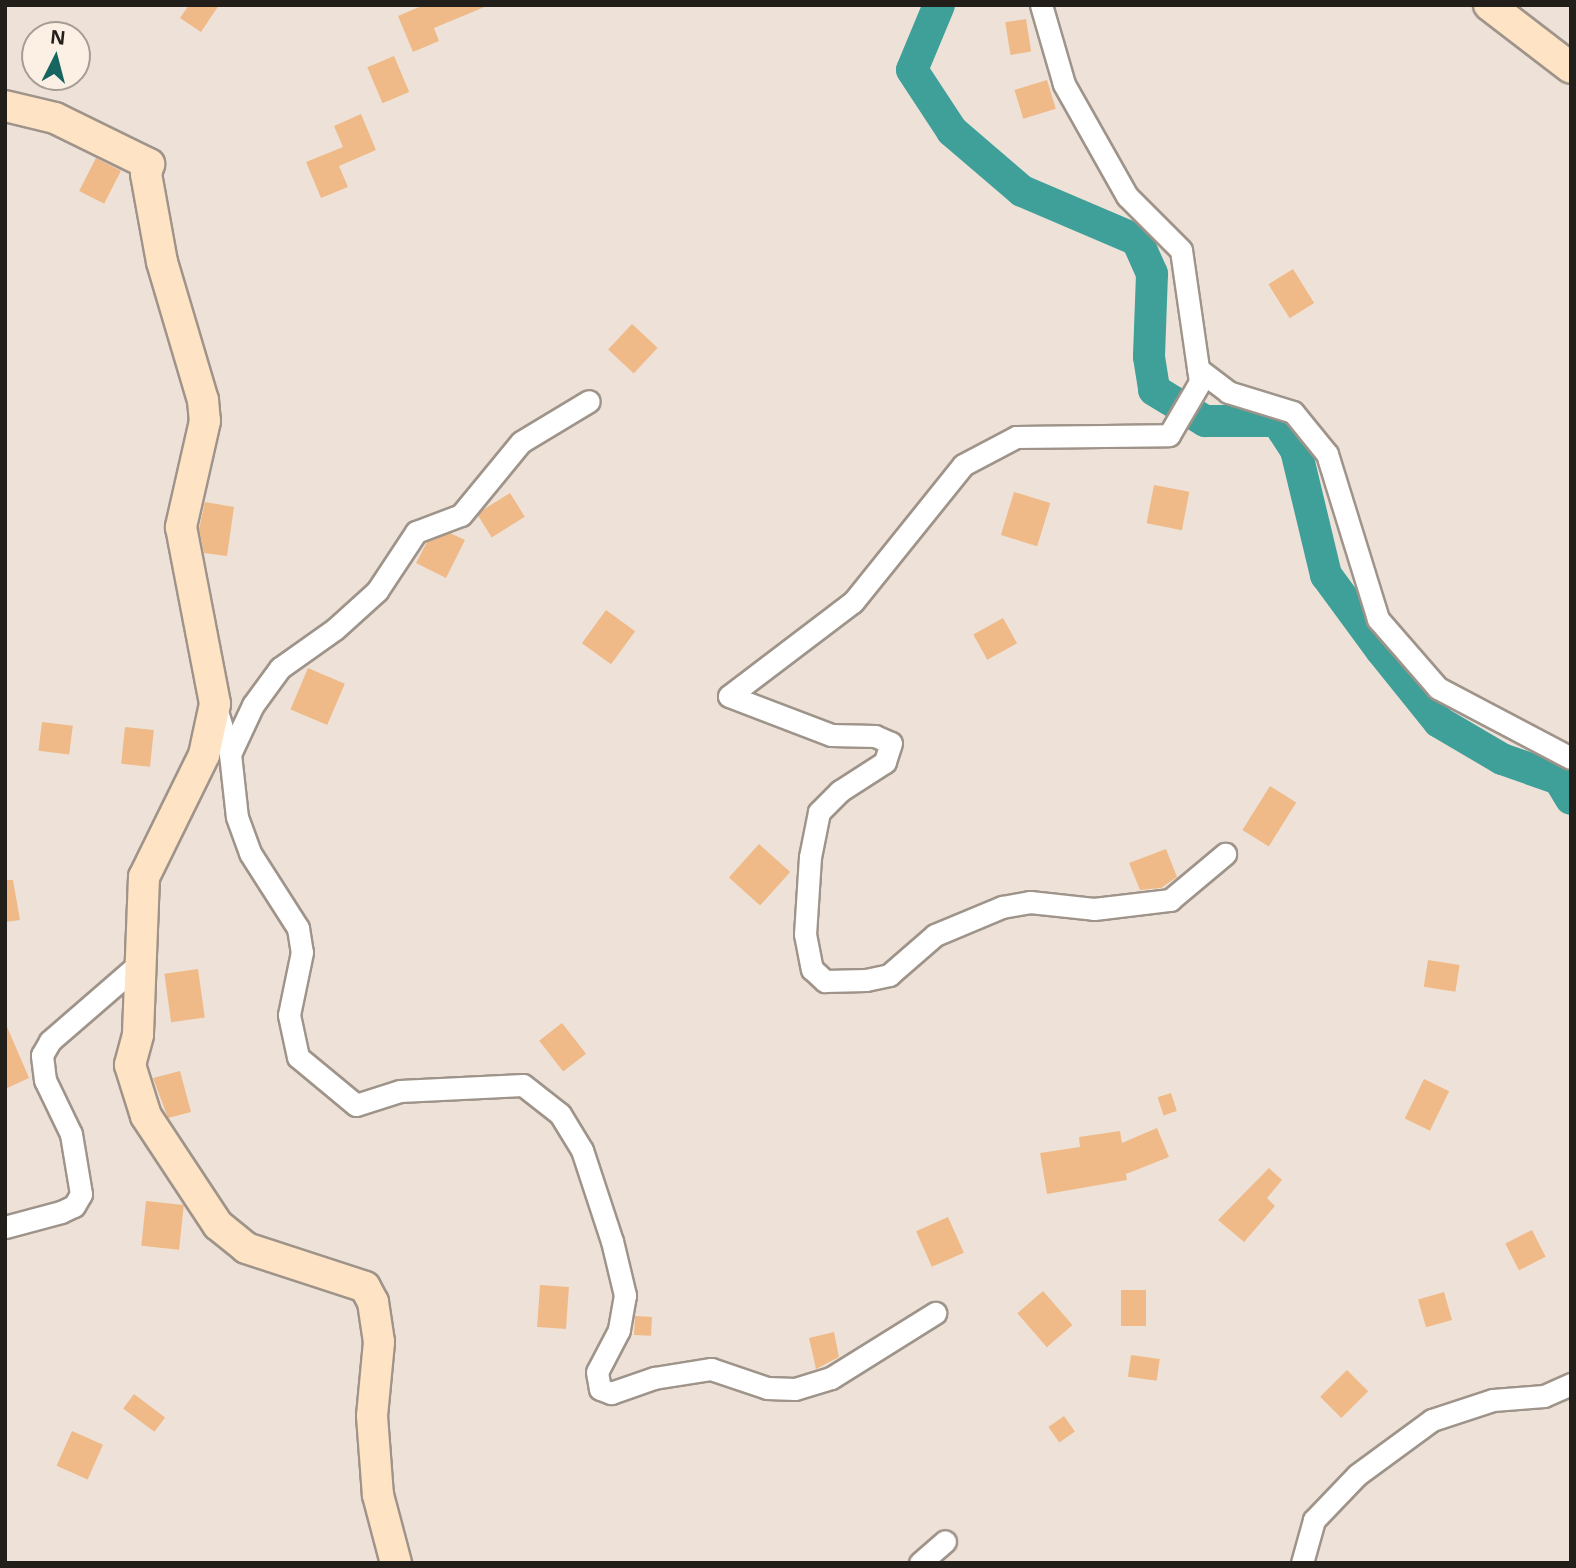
<!DOCTYPE html>
<html>
<head>
<meta charset="utf-8">
<style>
	body { margin:0 }
	#map { position:relative; width:1576px; height:1568px; overflow:hidden; background:#eee2d8; font-family:"Open Sans",sans-serif }
	div>[style] { position:absolute }
	.river>* { height:32px; margin:-16px; padding:0 16px; transform-origin:16px; border-radius:16px; background:#3fa09a }
	.building>* { inset:0; background:#efba87; transform-origin:0 0 }
	.roads { filter:drop-shadow(2px 0 #9f948a) drop-shadow(-2px 0 #9f948a) drop-shadow(0 2px #9f948a) drop-shadow(0 -2px #9f948a) }
	.street>* { height:21px; margin:-10.5px; padding:0 10.5px; transform-origin:10.5px; border-radius:10.5px; background:#fff }
	.secondary>* { height:30px; margin:-15px; padding:0 15px; transform-origin:15px; border-radius:15px; background:#fee3c5 }
	span { translate:-50% -50%; white-space:nowrap; text-align:center; line-height:1.15; -webkit-text-stroke:5px #fcf0e5; paint-order:stroke }
	.frame { position:absolute; inset:0; border:7px solid #221e1a; pointer-events:none }
	.north { position:absolute; left:21px; top:21px; width:70px; height:70px; box-sizing:border-box; background:#fcf0e5; border:2px solid #a59c94; border-radius:50%; rotate:6deg; font-size:19px; font-weight:700; line-height:28px; text-align:center; color:#221e1a }
	.north::after { content:''; display:block; margin:auto; width:24px; height:32px; background:#176560; clip-path:polygon(50% 0,100% 100%,50% 72%,0 100%) }
</style>
</head>
<body>
<div id="map">
	<div class="river">
		<i style="left:939px;top:5px;width:70px;rotate:112.6deg"></i>
		<i style="left:912px;top:70px;width:73px;rotate:56.7deg"></i>
		<i style="left:952px;top:131px;width:92px;rotate:40.6deg"></i>
		<i style="left:1022px;top:191px;width:125px;rotate:23.1deg"></i>
		<i style="left:1137px;top:240px;width:37px;rotate:66deg"></i>
		<i style="left:1152px;top:274px;width:83px;rotate:92.1deg"></i>
		<i style="left:1149px;top:357px;width:33px;rotate:81deg"></i>
		<i style="left:1154px;top:390px;width:60px;rotate:31.3deg"></i>
		<i style="left:1205px;top:421px;width:72px"></i>
		<i style="left:1277px;top:421px;width:35px;rotate:57deg"></i>
		<i style="left:1296px;top:450px;width:129px;rotate:76.5deg"></i>
		<i style="left:1326px;top:575px;width:93px;rotate:53.7deg"></i>
		<i style="left:1381px;top:650px;width:92px;rotate:51.1deg"></i>
		<i style="left:1439px;top:722px;width:73px;rotate:30.4deg"></i>
		<i style="left:1502px;top:759px;width:60px;rotate:19.3deg"></i>
		<i style="left:1559px;top:779px;width:23px;rotate:59deg"></i>
	</div>
	<div class="building">
		<i style="clip-path:polygon(189px 5px,219px 5px,201px 32px,180px 18px)"></i>
		<i style="clip-path:polygon(424px 5px,487px 5px,487px 6px,434px 28px,439px 41px,413px 52px,398px 16px)"></i>
		<i style="left:1026px;top:19px;width:33px;height:21px;rotate:81deg"></i>
		<i style="left:394px;top:56px;width:39px;height:29px;rotate:67deg"></i>
		<i style="left:1047px;top:80px;width:30px;height:34px;rotate:73deg"></i>
		<i style="clip-path:polygon(361px 114px,376px 150px,339px 166px,348px 187px,321px 198px,306px 162px,343px 147px,334px 126px)"></i>
		<i style="left:96px;top:158px;width:28px;height:37px;rotate:27deg"></i>
		<i style="left:1293px;top:269px;width:40px;height:29px;rotate:58deg"></i>
		<i style="left:632px;top:324px;width:35px;height:35px;rotate:43deg"></i>
		<i style="left:1154px;top:485px;width:36px;height:39px;rotate:11deg"></i>
		<i style="left:1014px;top:492px;width:38px;height:45px;rotate:17deg"></i>
		<i style="left:510px;top:493px;width:28px;height:39px;rotate:58deg"></i>
		<i style="clip-path:polygon(205px 502px,234px 507px,227px 556px,204px 553px,199px 529px)"></i>
		<i style="clip-path:polygon(450px 533px,465px 540px,446px 578px,416px 563px,427px 542px)"></i>
		<i style="left:606px;top:610px;width:36px;height:41px;rotate:36deg"></i>
		<i style="left:1003px;top:618px;width:29px;height:34px;rotate:61deg"></i>
		<i style="left:308px;top:668px;width:40px;height:45px;rotate:23deg"></i>
		<i style="left:42px;top:722px;width:31px;height:29px;rotate:7deg"></i>
		<i style="left:125px;top:727px;width:29px;height:37px;rotate:6deg"></i>
		<i style="left:1270px;top:786px;width:31px;height:52px;rotate:32deg"></i>
		<i style="left:759px;top:844px;width:42px;height:45px;rotate:42deg"></i>
		<i style="clip-path:polygon(1166px 849px,1177px 877px,1161px 888px,1140px 890px,1129px 863px)"></i>
		<i style="clip-path:polygon(5px 880px,13px 880px,20px 920px,5px 922px)"></i>
		<i style="left:1428px;top:960px;width:32px;height:27px;rotate:9deg"></i>
		<i style="left:198px;top:969px;width:49px;height:34px;rotate:82deg"></i>
		<i style="clip-path:polygon(5px 1022px,29px 1078px,5px 1089px)"></i>
		<i style="left:562px;top:1023px;width:39px;height:29px;rotate:52deg"></i>
		<i style="clip-path:polygon(180px 1071px,191px 1112px,168px 1118px,153px 1078px)"></i>
		<i style="left:1424px;top:1079px;width:28px;height:44px;rotate:26deg"></i>
		<i style="left:1171px;top:1093px;width:19px;height:14px;rotate:72deg"></i>
		<i style="clip-path:polygon(1157px 1128px,1169px 1157px,1126px 1174px,1127px 1180px,1047px 1194px,1040px 1153px,1080px 1147px,1079px 1137px,1120px 1131px,1122px 1143px)"></i>
		<i style="clip-path:polygon(1269px 1168px,1282px 1180px,1267px 1198px,1275px 1206px,1244px 1242px,1218px 1220px)"></i>
		<i style="left:146px;top:1201px;width:38px;height:45px;rotate:6deg"></i>
		<i style="left:948px;top:1217px;width:39px;height:35px;rotate:66deg"></i>
		<i style="left:1532px;top:1230px;width:30px;height:30px;rotate:63deg"></i>
		<i style="left:540px;top:1285px;width:29px;height:42px;rotate:4deg"></i>
		<i style="left:1146px;top:1290px;width:36px;height:25px;rotate:90deg"></i>
		<i style="left:1043px;top:1291px;width:45px;height:34px;rotate:49deg"></i>
		<i style="left:1444px;top:1292px;width:29px;height:27px;rotate:74deg"></i>
		<i style="left:635px;top:1316px;width:17px;height:19px;rotate:3deg"></i>
		<i style="clip-path:polygon(834px 1332px,839px 1357px,816px 1369px,809px 1338px)"></i>
		<i style="left:1131px;top:1355px;width:29px;height:22px;rotate:8deg"></i>
		<i style="left:1347px;top:1370px;width:30px;height:38px;rotate:45deg"></i>
		<i style="left:134px;top:1394px;width:39px;height:18px;rotate:37deg"></i>
		<i style="left:1064px;top:1416px;width:19px;height:19px;rotate:55deg"></i>
		<i style="left:72px;top:1431px;width:34px;height:38px;rotate:24deg"></i>
	</div>
	<div class="roads">
		<div class="street">
			<i style="left:1198px;top:369px;width:38px;rotate:37deg"></i>
			<i style="left:1228px;top:392px;width:68px;rotate:17.1deg"></i>
			<i style="left:1293px;top:412px;width:54px;rotate:51deg"></i>
			<i style="left:1327px;top:454px;width:173px;rotate:72.8deg"></i>
			<i style="left:1378px;top:619px;width:91px;rotate:49deg"></i>
			<i style="left:1438px;top:688px;width:150px;rotate:27.8deg"></i>
			<i style="left:729px;top:696px;width:156px;rotate:-37.2deg"></i>
			<i style="left:853px;top:602px;width:176px;rotate:-51.2deg"></i>
			<i style="left:963px;top:465px;width:60px;rotate:-27.8deg"></i>
			<i style="left:1016px;top:437px;width:153px;rotate:-0.7deg"></i>
			<i style="left:1169px;top:435px;width:61px;rotate:-59.7deg"></i>
			<i style="left:1200px;top:382px;width:133px;rotate:-98.2deg"></i>
			<i style="left:1181px;top:250px;width:76px;rotate:-135deg"></i>
			<i style="left:1127px;top:196px;width:129px;rotate:-119.4deg"></i>
			<i style="left:1064px;top:84px;width:82px;rotate:-106.2deg"></i>
			<i style="left:729px;top:696px;width:109px;rotate:20.9deg"></i>
			<i style="left:831px;top:735px;width:44px;rotate:1.3deg"></i>
			<i style="left:875px;top:736px;width:17px;rotate:24deg"></i>
			<i style="left:891px;top:743px;width:20px;rotate:108deg"></i>
			<i style="left:885px;top:762px;width:54px;rotate:147.2deg"></i>
			<i style="left:840px;top:791px;width:30px;rotate:135deg"></i>
			<i style="left:819px;top:812px;width:46px;rotate:101.3deg"></i>
			<i style="left:810px;top:857px;width:77px;rotate:93.7deg"></i>
			<i style="left:805px;top:934px;width:36px;rotate:79deg"></i>
			<i style="left:812px;top:969px;width:18px;rotate:43deg"></i>
			<i style="left:825px;top:981px;width:41px;rotate:-1.4deg"></i>
			<i style="left:866px;top:980px;width:24px;rotate:-12deg"></i>
			<i style="left:889px;top:975px;width:61px;rotate:-41deg"></i>
			<i style="left:935px;top:935px;width:73px;rotate:-22.7deg"></i>
			<i style="left:1002px;top:907px;width:28px;rotate:-10deg"></i>
			<i style="left:1030px;top:902px;width:64px;rotate:6.2deg"></i>
			<i style="left:1094px;top:909px;width:77px;rotate:-6.8deg"></i>
			<i style="left:1170px;top:900px;width:72px;rotate:-39.9deg"></i>
			<i style="left:216px;top:708px;width:48px;rotate:73.1deg"></i>
			<i style="left:230px;top:754px;width:63px;rotate:83.7deg"></i>
			<i style="left:237px;top:817px;width:38px;rotate:70deg"></i>
			<i style="left:250px;top:853px;width:89px;rotate:57.4deg"></i>
			<i style="left:298px;top:928px;width:24px;rotate:81deg"></i>
			<i style="left:302px;top:952px;width:64px;rotate:101.7deg"></i>
			<i style="left:289px;top:1015px;width:43px;rotate:77.9deg"></i>
			<i style="left:298px;top:1057px;width:75px;rotate:39.6deg"></i>
			<i style="left:356px;top:1105px;width:46px;rotate:-17.7deg"></i>
			<i style="left:400px;top:1091px;width:123px;rotate:-2.8deg"></i>
			<i style="left:523px;top:1085px;width:47px;rotate:38.1deg"></i>
			<i style="left:560px;top:1114px;width:42px;rotate:58.6deg"></i>
			<i style="left:582px;top:1150px;width:96px;rotate:71.8deg"></i>
			<i style="left:612px;top:1241px;width:56px;rotate:76.5deg"></i>
			<i style="left:625px;top:1295px;width:36px;rotate:100deg"></i>
			<i style="left:619px;top:1330px;width:47px;rotate:117.6deg"></i>
			<i style="left:597px;top:1372px;width:17px;rotate:80deg"></i>
			<i style="left:600px;top:1389px;width:12px;rotate:20deg"></i>
			<i style="left:611px;top:1393px;width:46px;rotate:-19.2deg"></i>
			<i style="left:654px;top:1378px;width:58px;rotate:-9deg"></i>
			<i style="left:711px;top:1369px;width:59px;rotate:18.7deg"></i>
			<i style="left:767px;top:1388px;width:28px;rotate:2deg"></i>
			<i style="left:795px;top:1389px;width:38px;rotate:-17deg"></i>
			<i style="left:831px;top:1378px;width:123px;rotate:-32deg"></i>
			<i style="left:230px;top:754px;width:54px;rotate:-64.9deg"></i>
			<i style="left:253px;top:705px;width:46px;rotate:-53.9deg"></i>
			<i style="left:280px;top:668px;width:67px;rotate:-35.3deg"></i>
			<i style="left:335px;top:629px;width:57px;rotate:-42.1deg"></i>
			<i style="left:377px;top:591px;width:71px;rotate:-56.5deg"></i>
			<i style="left:416px;top:532px;width:48px;rotate:-20.7deg"></i>
			<i style="left:461px;top:515px;width:94px;rotate:-50.6deg"></i>
			<i style="left:521px;top:442px;width:79px;rotate:-31.1deg"></i>
			<i style="left:5px;top:1227px;width:58px;rotate:-15deg"></i>
			<i style="left:61px;top:1212px;width:14px;rotate:-25deg"></i>
			<i style="left:74px;top:1206px;width:14px;rotate:-60deg"></i>
			<i style="left:81px;top:1194px;width:61px;rotate:-99.5deg"></i>
			<i style="left:71px;top:1134px;width:60px;rotate:-115.7deg"></i>
			<i style="left:45px;top:1080px;width:25px;rotate:-97deg"></i>
			<i style="left:42px;top:1055px;width:16px;rotate:-60deg"></i>
			<i style="left:50px;top:1041px;width:119px;rotate:-40.9deg"></i>
			<i style="left:920px;top:1563px;width:33px;rotate:-41deg"></i>
			<i style="left:1302px;top:1563px;width:45px;rotate:-74.4deg"></i>
			<i style="left:1314px;top:1520px;width:62px;rotate:-46.3deg"></i>
			<i style="left:1357px;top:1475px;width:93px;rotate:-36.3deg"></i>
			<i style="left:1432px;top:1420px;width:64px;rotate:-18.2deg"></i>
			<i style="left:1493px;top:1400px;width:51px;rotate:-4.5deg"></i>
			<i style="left:1544px;top:1396px;width:30px;rotate:-24deg"></i>
		</div>
		<div class="secondary">
			<i style="left:1489px;top:5px;width:103px;rotate:37.5deg"></i>
			<i style="left:5px;top:106px;width:51px;rotate:13.5deg"></i>
			<i style="left:55px;top:118px;width:105px;rotate:26.1deg"></i>
			<i style="left:149px;top:164px;width:10px;rotate:107deg"></i>
			<i style="left:146px;top:174px;width:89px;rotate:79.7deg"></i>
			<i style="left:162px;top:262px;width:144px;rotate:73.5deg"></i>
			<i style="left:203px;top:400px;width:21px;rotate:85deg"></i>
			<i style="left:205px;top:421px;width:109px;rotate:102.8deg"></i>
			<i style="left:181px;top:527px;width:180px;rotate:79.1deg"></i>
			<i style="left:215px;top:704px;width:52px;rotate:102.2deg"></i>
			<i style="left:204px;top:755px;width:136px;rotate:116.2deg"></i>
			<i style="left:144px;top:877px;width:158px;rotate:92.2deg"></i>
			<i style="left:138px;top:1035px;width:31px;rotate:105deg"></i>
			<i style="left:130px;top:1065px;width:53px;rotate:72.6deg"></i>
			<i style="left:146px;top:1116px;width:131px;rotate:56.6deg"></i>
			<i style="left:218px;top:1225px;width:36px;rotate:39deg"></i>
			<i style="left:246px;top:1248px;width:125px;rotate:18.1deg"></i>
			<i style="left:365px;top:1287px;width:17px;rotate:62deg"></i>
			<i style="left:373px;top:1302px;width:40px;rotate:81.5deg"></i>
			<i style="left:379px;top:1342px;width:74px;rotate:95.4deg"></i>
			<i style="left:372px;top:1416px;width:79px;rotate:85.7deg"></i>
			<i style="left:378px;top:1495px;width:70px;rotate:75.2deg"></i>
		</div>
	</div>
	<div class="frame"></div>
	<div class="north">N</div>
</div>
</body>
</html>
